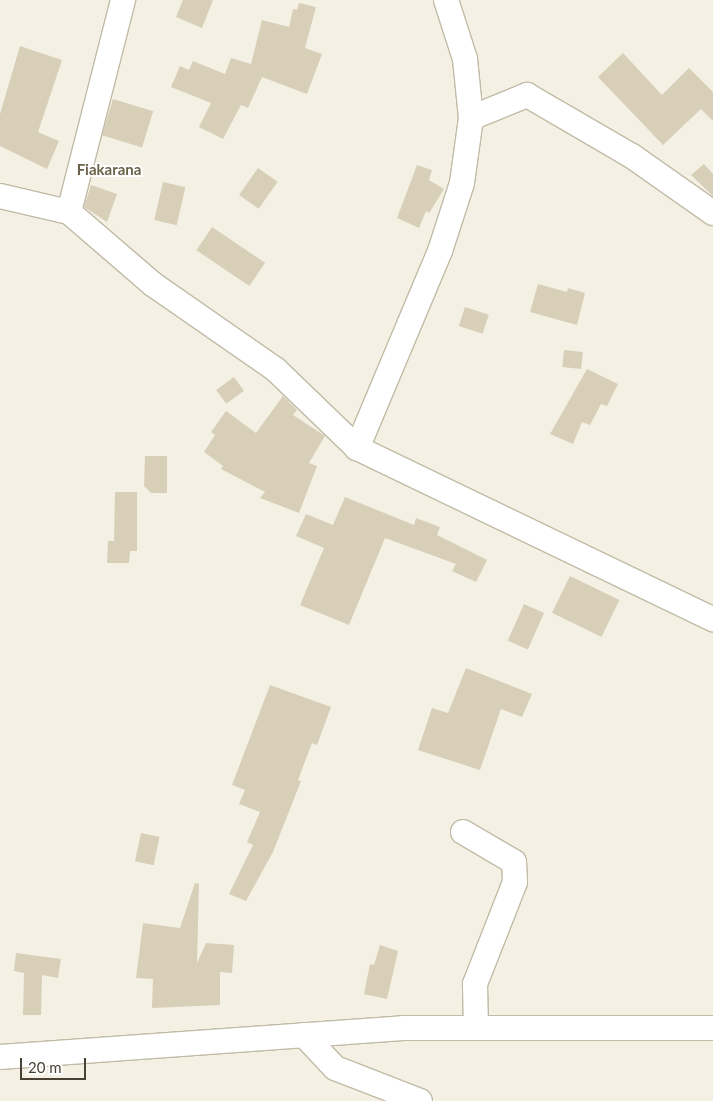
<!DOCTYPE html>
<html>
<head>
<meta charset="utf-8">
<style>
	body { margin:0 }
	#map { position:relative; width:713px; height:1101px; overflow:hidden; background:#f4f1e4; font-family:Lato,sans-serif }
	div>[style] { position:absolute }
	.building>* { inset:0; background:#d7cfb8; transform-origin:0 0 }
	.roads { filter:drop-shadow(1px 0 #c1bba6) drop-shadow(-1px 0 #c1bba6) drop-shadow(0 1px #c1bba6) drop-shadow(0 -1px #c1bba6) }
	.minor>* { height:24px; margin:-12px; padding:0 12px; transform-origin:12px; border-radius:12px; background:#fff }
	span { translate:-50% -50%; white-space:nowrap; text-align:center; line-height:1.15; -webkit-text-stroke:4px #fff; paint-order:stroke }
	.quarter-label { font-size:15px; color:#6b6249; font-weight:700 }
	.scale { position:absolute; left:20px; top:1058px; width:66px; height:22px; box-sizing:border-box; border:2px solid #474233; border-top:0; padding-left:6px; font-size:15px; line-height:18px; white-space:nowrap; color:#474233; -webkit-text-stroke:4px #fff; paint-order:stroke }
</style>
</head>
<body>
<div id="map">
	<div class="building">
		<i style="clip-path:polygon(183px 0,213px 0,202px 28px,176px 17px)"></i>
		<i style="clip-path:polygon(299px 3px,316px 7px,305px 48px,322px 54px,307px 94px,262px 77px,248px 108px,241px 105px,223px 139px,199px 127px,211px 103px,171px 87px,180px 66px,189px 70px,193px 61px,225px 74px,231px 58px,251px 64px,262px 20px,289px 27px,293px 9px,297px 10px)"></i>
		<i style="clip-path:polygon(20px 46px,62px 60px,38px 132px,59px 141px,47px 169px,0 146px,0 114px)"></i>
		<i style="clip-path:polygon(623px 53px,662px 95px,689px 68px,713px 92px,713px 121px,701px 109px,663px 145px,598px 77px)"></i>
		<i style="left:113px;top:99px;width:42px;height:38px;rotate:17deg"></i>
		<i style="clip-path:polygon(704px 164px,713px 174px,713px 196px,691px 175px)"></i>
		<i style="clip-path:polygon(417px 165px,432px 170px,429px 180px,444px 189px,429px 213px,426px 211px,419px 228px,397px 218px)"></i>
		<i style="left:258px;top:168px;width:24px;height:33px;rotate:35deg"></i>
		<i style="left:163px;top:182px;width:23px;height:39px;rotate:13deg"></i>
		<i style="clip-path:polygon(91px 185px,117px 194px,107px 222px,84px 207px)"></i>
		<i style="left:212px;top:227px;width:64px;height:28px;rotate:34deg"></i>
		<i style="clip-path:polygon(538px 284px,567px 292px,568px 288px,585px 293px,577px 325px,530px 312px)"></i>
		<i style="left:465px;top:307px;width:25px;height:20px;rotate:18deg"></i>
		<i style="left:564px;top:350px;width:19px;height:17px;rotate:6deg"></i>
		<i style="clip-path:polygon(587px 369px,618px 384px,607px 406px,601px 404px,590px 425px,582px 422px,573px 444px,550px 434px)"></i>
		<i style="left:234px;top:377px;width:17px;height:22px;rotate:54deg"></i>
		<i style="clip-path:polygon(283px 396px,297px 410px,293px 415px,325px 436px,309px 463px,317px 466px,299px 513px,260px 498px,265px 492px,221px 469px,223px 466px,204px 452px,215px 435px,211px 432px,226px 411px,256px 433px)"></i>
		<i style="clip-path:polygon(145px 456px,167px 456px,167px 493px,151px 493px,144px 486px)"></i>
		<i style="clip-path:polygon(115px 492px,137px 492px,137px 551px,130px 551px,129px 563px,107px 563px,108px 541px,114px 541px)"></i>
		<i style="clip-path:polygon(345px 497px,414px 525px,416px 518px,440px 527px,437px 535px,487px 560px,476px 582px,452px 571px,456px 564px,385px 538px,349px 625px,300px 605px,324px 548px,296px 536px,306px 514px,333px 525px)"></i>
		<i style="left:570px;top:576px;width:55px;height:41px;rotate:26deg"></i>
		<i style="left:524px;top:604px;width:22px;height:40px;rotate:24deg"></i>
		<i style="clip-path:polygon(466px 668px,532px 694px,522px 717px,501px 709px,480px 770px,418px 750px,432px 708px,448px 713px)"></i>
		<i style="clip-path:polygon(270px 685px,331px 707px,317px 745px,312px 743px,298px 780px,301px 781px,273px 852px,246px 901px,229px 894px,253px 845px,247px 842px,260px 812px,239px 804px,245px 790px,232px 785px)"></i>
		<i style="left:141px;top:833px;width:19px;height:29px;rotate:12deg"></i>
		<i style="clip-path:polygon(195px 883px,199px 884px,197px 963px,206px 943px,234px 945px,232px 973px,220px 972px,220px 1005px,152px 1008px,153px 979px,136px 978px,143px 923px,180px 928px)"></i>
		<i style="clip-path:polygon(380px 945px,398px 951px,387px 999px,364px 994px,370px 964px,374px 965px)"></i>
		<i style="clip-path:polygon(16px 953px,61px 959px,58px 978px,42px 975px,41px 1015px,23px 1015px,24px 973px,14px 971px)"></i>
	</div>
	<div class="roads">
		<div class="minor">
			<i style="left:446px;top:0;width:62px;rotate:72.1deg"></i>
			<i style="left:465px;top:59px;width:59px;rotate:84.2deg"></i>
			<i style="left:471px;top:118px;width:66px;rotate:97.9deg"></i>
			<i style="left:462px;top:183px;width:71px;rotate:107.9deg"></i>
			<i style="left:440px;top:251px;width:214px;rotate:112.8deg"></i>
			<i style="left:357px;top:448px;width:395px;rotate:25.7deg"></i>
			<i style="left:471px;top:118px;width:61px;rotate:-22.3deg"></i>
			<i style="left:527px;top:95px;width:121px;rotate:30.2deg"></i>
			<i style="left:632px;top:156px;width:99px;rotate:35.1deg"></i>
			<i style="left:0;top:196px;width:71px;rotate:13.1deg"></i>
			<i style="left:69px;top:212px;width:112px;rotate:40.7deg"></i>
			<i style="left:154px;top:285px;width:147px;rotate:34.8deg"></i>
			<i style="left:275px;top:369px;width:114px;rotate:43.9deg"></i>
			<i style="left:69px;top:212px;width:219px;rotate:-75.7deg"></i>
			<i style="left:463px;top:832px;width:59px;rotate:30.5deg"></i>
			<i style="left:514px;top:862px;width:20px;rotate:87deg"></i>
			<i style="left:515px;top:882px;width:110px;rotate:111.4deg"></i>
			<i style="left:475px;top:984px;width:44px;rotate:88.7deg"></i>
			<i style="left:304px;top:1035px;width:45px;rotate:46.8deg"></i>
			<i style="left:335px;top:1068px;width:91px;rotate:21.2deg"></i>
			<i style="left:0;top:1057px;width:404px;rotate:-4.1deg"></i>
			<i style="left:403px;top:1028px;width:310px"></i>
		</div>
	</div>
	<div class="quarter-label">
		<span style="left:109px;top:170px">Fiakarana</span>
	</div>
	<div class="scale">20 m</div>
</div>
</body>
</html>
